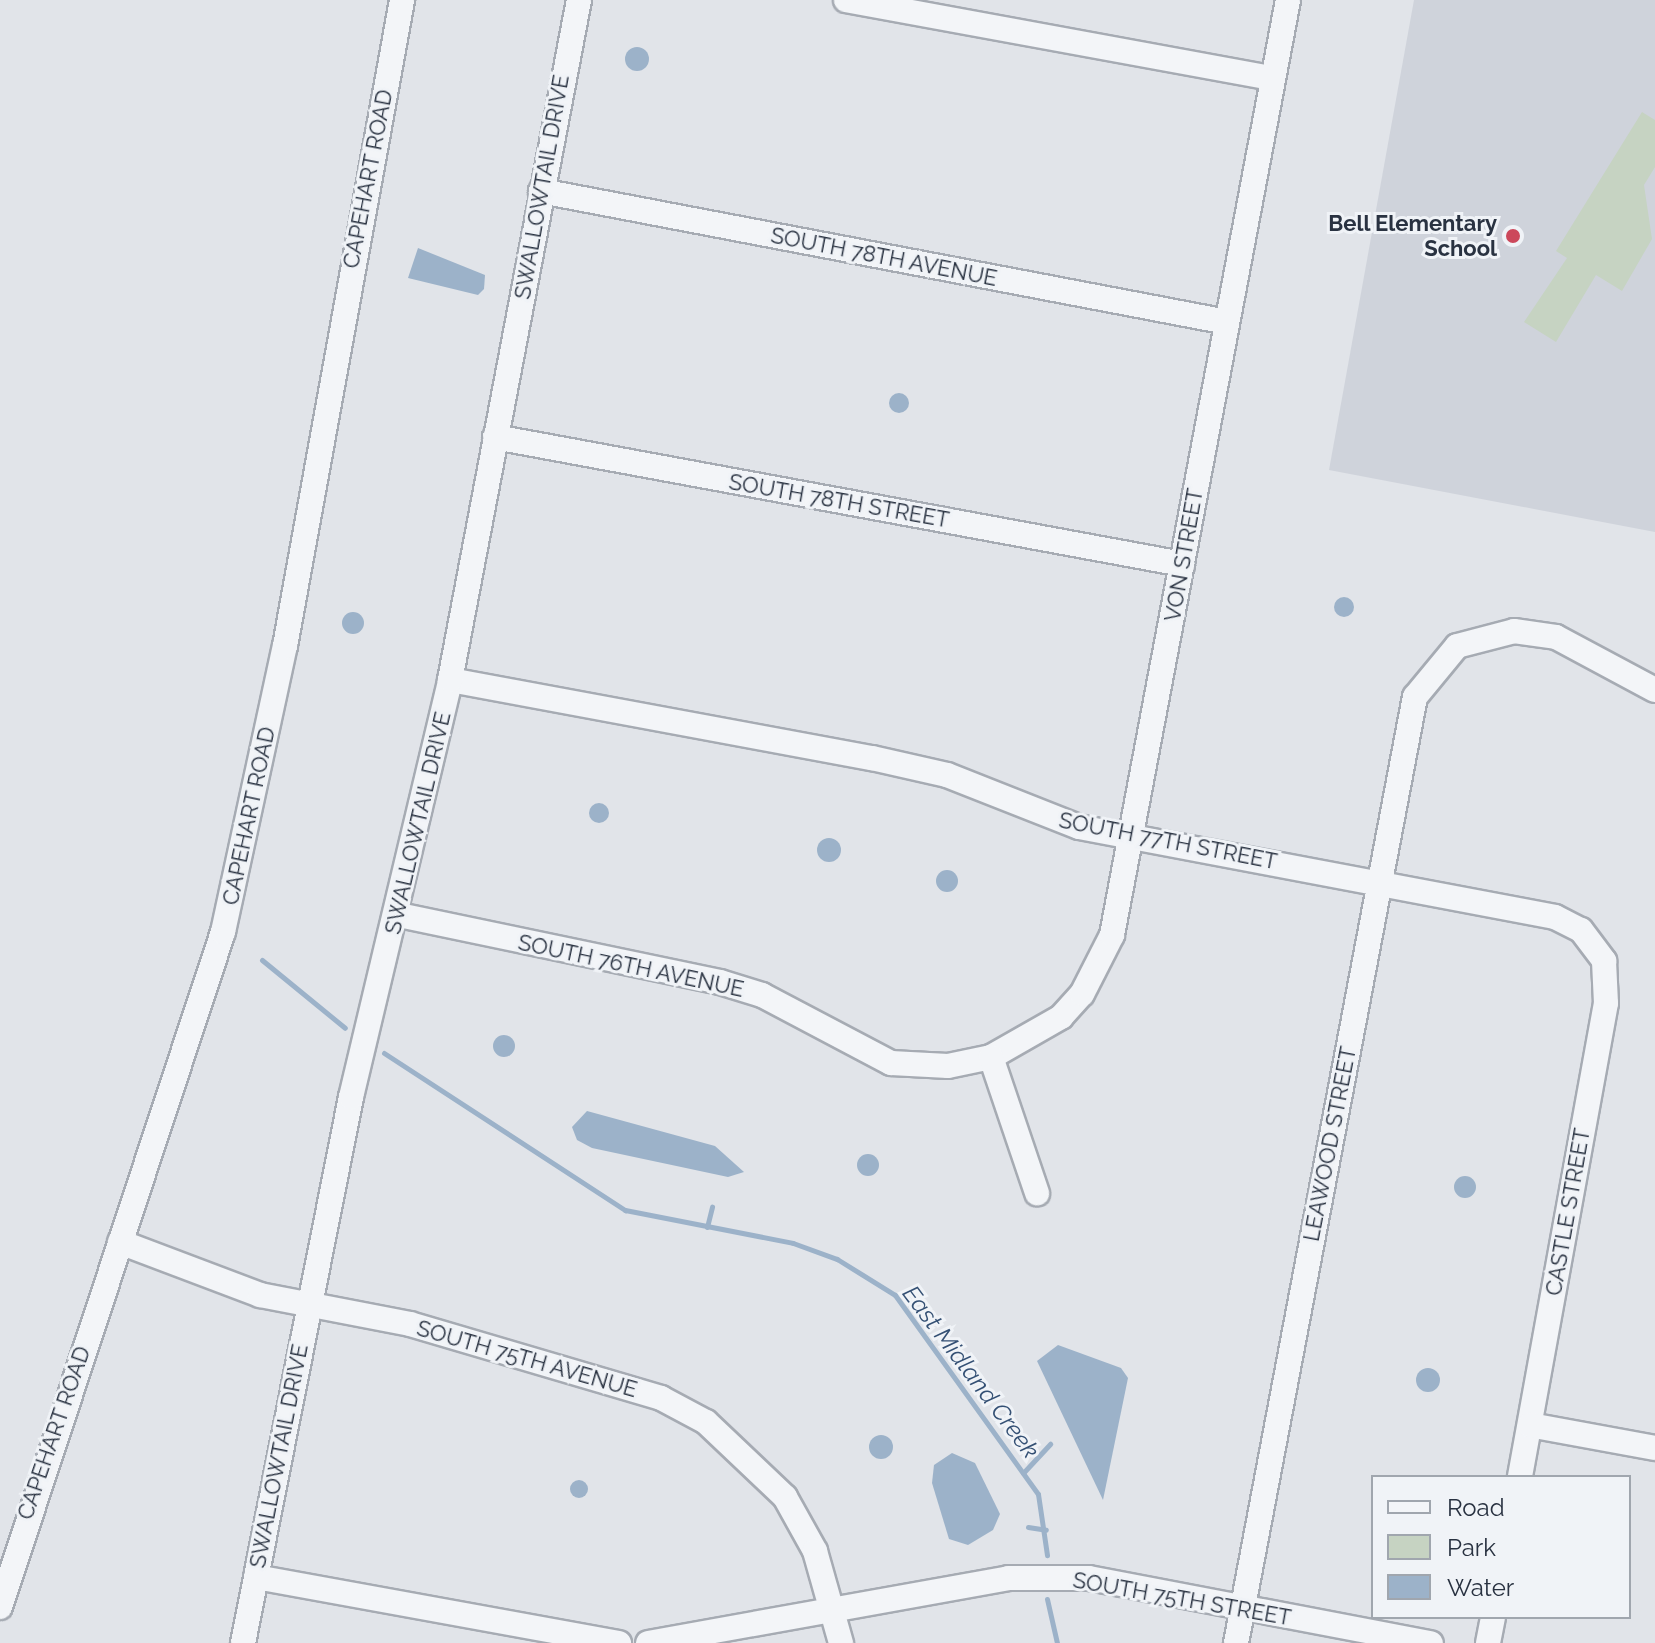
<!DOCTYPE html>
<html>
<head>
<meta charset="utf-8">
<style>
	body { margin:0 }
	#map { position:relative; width:1655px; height:1643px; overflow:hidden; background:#e1e4e9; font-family:Raleway,sans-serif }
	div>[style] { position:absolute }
	.built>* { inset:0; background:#cfd3db }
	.green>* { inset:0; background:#c6d3c2 }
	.water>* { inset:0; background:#9cb2c9 }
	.round { border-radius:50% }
	.stream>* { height:5px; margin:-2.5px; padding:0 2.5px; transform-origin:2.5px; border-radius:2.5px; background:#9cb2c9 }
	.roads { filter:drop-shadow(2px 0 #a6abb3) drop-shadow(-2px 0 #a6abb3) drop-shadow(0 2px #a6abb3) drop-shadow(0 -2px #a6abb3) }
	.minor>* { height:24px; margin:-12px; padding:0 12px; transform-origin:12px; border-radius:12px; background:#f3f5f8 }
	.dots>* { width:22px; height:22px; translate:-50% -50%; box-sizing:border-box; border:4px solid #f0f3f7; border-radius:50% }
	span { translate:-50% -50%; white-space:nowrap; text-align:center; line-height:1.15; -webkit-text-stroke:6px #f0f3f7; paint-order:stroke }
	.street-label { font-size:22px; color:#293241 }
	.poi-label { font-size:22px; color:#293241; font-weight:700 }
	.right { translate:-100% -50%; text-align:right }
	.water-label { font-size:24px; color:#345074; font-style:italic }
	.legend { position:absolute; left:1371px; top:1475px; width:260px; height:144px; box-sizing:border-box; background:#f0f3f7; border:2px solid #a0a6ae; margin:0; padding:10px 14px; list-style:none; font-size:24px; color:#293241 }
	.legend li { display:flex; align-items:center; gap:16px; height:40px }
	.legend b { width:40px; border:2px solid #a0a6ae }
</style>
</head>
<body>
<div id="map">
	<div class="built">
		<i style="clip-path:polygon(1414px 0,1655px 0,1655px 532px,1329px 470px)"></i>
	</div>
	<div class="green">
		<i style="clip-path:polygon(1642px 112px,1655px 120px,1655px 167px,1644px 185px,1652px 239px,1622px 291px,1596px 275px,1556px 342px,1524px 322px,1567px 258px,1556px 251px)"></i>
	</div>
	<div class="water">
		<i class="round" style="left:625px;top:47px;width:24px;height:24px"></i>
		<i style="clip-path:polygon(418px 248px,485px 275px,484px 289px,478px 295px,408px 278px)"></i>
		<i class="round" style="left:889px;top:393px;width:20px;height:20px"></i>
		<i class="round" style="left:1334px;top:597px;width:20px;height:20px"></i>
		<i class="round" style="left:342px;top:612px;width:22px;height:22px"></i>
		<i class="round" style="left:589px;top:803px;width:20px;height:20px"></i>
		<i class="round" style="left:817px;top:838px;width:24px;height:24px"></i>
		<i class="round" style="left:936px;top:870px;width:22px;height:22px"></i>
		<i class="round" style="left:493px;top:1035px;width:22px;height:22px"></i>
		<i style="clip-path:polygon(587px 1111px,715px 1146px,744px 1172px,728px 1177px,592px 1148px,577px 1140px,572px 1127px)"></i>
		<i class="round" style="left:857px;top:1154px;width:22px;height:22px"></i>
		<i class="round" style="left:1454px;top:1176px;width:22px;height:22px"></i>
		<i style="clip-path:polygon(1058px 1345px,1121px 1368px,1128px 1378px,1103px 1500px,1037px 1361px)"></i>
		<i class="round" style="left:1416px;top:1368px;width:24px;height:24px"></i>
		<i class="round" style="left:869px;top:1435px;width:24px;height:24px"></i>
		<i style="clip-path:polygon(952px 1453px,975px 1463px,1000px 1514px,993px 1530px,968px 1545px,949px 1539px,932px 1483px,934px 1465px)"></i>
		<i class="round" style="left:570px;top:1480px;width:18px;height:18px"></i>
	</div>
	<div class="stream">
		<i style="left:262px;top:960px;width:107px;rotate:39.3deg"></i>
		<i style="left:384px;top:1053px;width:288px;rotate:33.1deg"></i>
		<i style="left:625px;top:1210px;width:171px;rotate:11.1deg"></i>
		<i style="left:793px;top:1243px;width:47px;rotate:20deg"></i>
		<i style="left:837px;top:1259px;width:68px;rotate:31.8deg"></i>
		<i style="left:895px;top:1295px;width:245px;rotate:54.3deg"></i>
		<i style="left:1038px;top:1494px;width:62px;rotate:81.6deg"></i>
		<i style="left:707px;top:1227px;width:21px;rotate:-76deg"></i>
		<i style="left:1023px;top:1473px;width:40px;rotate:-47deg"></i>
		<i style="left:1028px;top:1527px;width:18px;rotate:9deg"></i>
		<i style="left:1047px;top:1599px;width:45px;rotate:77.2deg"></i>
	</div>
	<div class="roads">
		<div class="minor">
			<i style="left:846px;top:0;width:434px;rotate:10.4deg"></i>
			<i style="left:541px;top:191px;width:698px;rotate:10.81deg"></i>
			<i style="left:495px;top:437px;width:699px;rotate:10.47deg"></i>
			<i style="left:450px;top:680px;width:429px;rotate:10.5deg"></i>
			<i style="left:872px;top:758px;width:77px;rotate:12.8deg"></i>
			<i style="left:947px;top:775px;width:142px;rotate:21.5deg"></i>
			<i style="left:1079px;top:827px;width:484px;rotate:10.7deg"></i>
			<i style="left:1555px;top:917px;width:29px;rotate:27deg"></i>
			<i style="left:1581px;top:930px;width:39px;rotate:53deg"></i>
			<i style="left:1604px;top:961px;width:42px;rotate:87.3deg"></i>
			<i style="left:1606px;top:1003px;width:482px;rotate:100.3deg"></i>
			<i style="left:399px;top:915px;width:328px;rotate:11.8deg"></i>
			<i style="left:720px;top:982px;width:44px;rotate:17.2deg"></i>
			<i style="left:762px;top:995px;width:146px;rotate:27.8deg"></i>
			<i style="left:891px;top:1063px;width:57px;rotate:3deg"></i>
			<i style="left:948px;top:1066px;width:44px;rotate:-11.8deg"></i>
			<i style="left:991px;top:1057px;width:81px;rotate:-29.7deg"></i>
			<i style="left:1061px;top:1017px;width:31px;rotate:-48deg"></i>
			<i style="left:1082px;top:994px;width:66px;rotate:-63deg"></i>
			<i style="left:1112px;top:935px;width:951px;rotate:-79.34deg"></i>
			<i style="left:991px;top:1057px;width:144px;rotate:71.3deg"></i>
			<i style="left:120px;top:1242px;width:150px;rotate:20.7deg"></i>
			<i style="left:260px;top:1295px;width:153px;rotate:10.9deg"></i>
			<i style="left:410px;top:1324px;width:262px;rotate:16.4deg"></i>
			<i style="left:661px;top:1398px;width:51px;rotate:28.1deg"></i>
			<i style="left:706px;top:1422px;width:109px;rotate:43.5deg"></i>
			<i style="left:785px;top:1497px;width:62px;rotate:60.9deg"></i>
			<i style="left:815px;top:1551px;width:96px;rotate:74.2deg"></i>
			<i style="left:1530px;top:1425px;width:127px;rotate:10.4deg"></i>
			<i style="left:256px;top:1577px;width:369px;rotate:10.3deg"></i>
			<i style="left:0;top:1607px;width:711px;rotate:-71.72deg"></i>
			<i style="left:223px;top:932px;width:293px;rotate:-77.8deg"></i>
			<i style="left:285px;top:646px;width:657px;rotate:-79.73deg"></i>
			<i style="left:243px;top:1643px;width:557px;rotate:-78.81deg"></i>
			<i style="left:351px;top:1097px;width:429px;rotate:-76.6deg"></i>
			<i style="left:450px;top:680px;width:692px;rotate:-79.26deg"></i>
			<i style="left:648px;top:1643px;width:366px;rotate:-10.2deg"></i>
			<i style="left:1008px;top:1578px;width:81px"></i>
			<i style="left:1089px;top:1578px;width:348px;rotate:10.8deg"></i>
			<i style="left:1236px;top:1643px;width:963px;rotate:-79.29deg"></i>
			<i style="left:1415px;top:697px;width:66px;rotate:-50.5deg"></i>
			<i style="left:1457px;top:646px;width:59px;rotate:-14.7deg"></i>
			<i style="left:1514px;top:631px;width:42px;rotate:8.1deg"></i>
			<i style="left:1556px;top:637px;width:112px;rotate:28.2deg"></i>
			<i style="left:1488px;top:1643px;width:26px;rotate:-79deg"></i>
		</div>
	</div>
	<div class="dots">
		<i style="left:1513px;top:236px;background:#cc485b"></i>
	</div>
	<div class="street-label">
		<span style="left:368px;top:179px;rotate:-79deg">CAPEHART ROAD</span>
		<span style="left:542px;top:187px;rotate:-80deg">SWALLOWTAIL DRIVE</span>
		<span style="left:884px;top:257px;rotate:11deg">SOUTH 78TH AVENUE</span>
		<span style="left:839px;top:501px;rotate:10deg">SOUTH 78TH STREET</span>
		<span style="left:1184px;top:555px;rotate:-80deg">VON STREET</span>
		<span style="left:249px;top:816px;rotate:-78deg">CAPEHART ROAD</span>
		<span style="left:418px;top:823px;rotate:-77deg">SWALLOWTAIL DRIVE</span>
		<span style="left:1168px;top:841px;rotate:11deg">SOUTH 77TH STREET</span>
		<span style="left:631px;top:966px;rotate:12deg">SOUTH 76TH AVENUE</span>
		<span style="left:1330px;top:1144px;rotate:-79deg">LEAWOOD STREET</span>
		<span style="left:1568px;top:1212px;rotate:-80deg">CASTLE STREET</span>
		<span style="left:527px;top:1359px;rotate:16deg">SOUTH 75TH AVENUE</span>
		<span style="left:54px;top:1433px;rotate:-71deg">CAPEHART ROAD</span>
		<span style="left:279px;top:1456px;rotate:-79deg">SWALLOWTAIL DRIVE</span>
		<span style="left:1182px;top:1599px;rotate:10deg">SOUTH 75TH STREET</span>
	</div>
	<div class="poi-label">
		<span class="right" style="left:1497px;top:236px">Bell Elementary<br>School</span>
	</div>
	<div class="water-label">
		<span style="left:971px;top:1372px;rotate:53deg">East Midland Creek</span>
	</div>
	<ul class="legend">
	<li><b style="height:10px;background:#f3f5f8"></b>Road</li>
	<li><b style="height:22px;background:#c6d3c2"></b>Park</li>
	<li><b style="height:22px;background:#9cb2c9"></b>Water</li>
	</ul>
</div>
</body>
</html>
